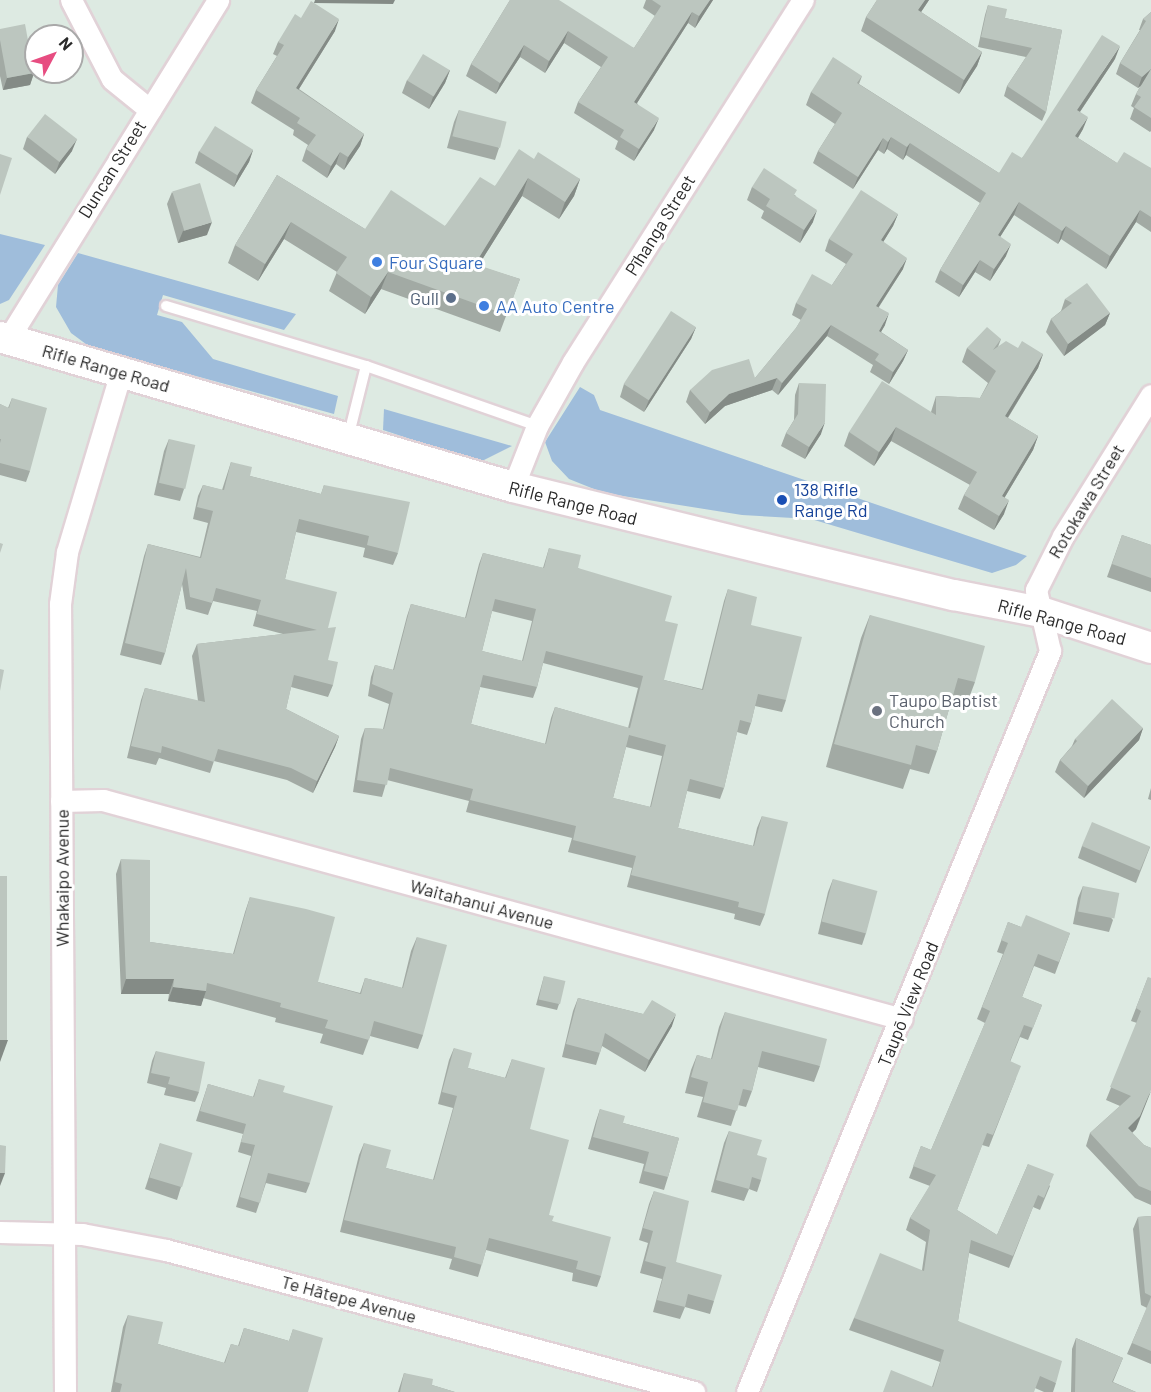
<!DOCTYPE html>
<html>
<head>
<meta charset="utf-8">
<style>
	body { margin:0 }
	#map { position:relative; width:1151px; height:1392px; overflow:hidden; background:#ddeae2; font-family:Barlow,sans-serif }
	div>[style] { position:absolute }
	.green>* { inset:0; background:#9fbddb }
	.roads { filter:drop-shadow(2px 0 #e1d2d7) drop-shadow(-2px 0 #e1d2d7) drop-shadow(0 2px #e1d2d7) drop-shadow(0 -2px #e1d2d7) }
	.lane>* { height:10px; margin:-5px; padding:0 5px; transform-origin:5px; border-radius:5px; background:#fff }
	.street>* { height:21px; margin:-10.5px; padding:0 10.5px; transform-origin:10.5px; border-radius:10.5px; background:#fff }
	.secondary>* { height:30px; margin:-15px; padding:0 15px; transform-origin:15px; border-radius:15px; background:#fff }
	.wall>* { inset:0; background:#a2aaa4 }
	.shaded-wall>* { inset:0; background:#848b86 }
	.building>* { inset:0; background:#bcc6bf; transform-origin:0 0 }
	.dots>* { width:16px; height:16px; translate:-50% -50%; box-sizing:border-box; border:3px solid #fff; border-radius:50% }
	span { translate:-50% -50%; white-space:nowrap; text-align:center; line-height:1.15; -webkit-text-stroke:6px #fff; paint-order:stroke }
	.street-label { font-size:18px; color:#292929 }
	.shop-label { font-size:18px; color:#366cbe }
	.left { translate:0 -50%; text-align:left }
	.service-label { font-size:18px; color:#4e5e75 }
	.right { translate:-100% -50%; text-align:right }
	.transit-label { font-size:18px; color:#164399 }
	.worship-label { font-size:18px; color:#5b616d }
	.north { position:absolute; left:24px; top:24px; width:60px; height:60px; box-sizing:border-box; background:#fff; border:2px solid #a9a9a9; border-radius:50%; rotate:49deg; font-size:16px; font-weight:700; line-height:24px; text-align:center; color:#292929 }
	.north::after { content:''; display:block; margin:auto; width:21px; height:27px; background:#e74d81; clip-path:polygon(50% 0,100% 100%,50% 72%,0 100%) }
</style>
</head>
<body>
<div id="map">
	<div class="green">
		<i style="clip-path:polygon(0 234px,45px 245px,9px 300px,0 304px)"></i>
		<i style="clip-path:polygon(78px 253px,296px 314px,284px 330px,163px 295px,157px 315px,182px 322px,213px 359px,338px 396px,334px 414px,90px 347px,71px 333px,56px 307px,58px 285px)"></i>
		<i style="clip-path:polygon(580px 387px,594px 395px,600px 410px,1027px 556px,1016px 565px,992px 573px,811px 519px,742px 515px,604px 493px,569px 479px,552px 461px,545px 442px)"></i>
		<i style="clip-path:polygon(384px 409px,512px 446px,480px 462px,383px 430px)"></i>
	</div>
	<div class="roads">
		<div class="lane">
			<i style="left:166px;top:306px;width:209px;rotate:16.7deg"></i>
			<i style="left:366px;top:366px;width:181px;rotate:19.3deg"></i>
			<i style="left:348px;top:438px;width:74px;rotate:-76deg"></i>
		</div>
		<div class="street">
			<i style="left:71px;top:0;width:89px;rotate:62.6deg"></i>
			<i style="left:112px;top:79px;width:49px;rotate:39.2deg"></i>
			<i style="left:8px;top:339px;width:399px;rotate:-58.2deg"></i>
			<i style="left:513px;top:487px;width:66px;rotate:-68.5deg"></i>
			<i style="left:537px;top:426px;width:73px;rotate:-60.6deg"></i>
			<i style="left:573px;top:362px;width:429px;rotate:-57.6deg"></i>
			<i style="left:61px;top:801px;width:42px;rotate:-1.4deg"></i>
			<i style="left:103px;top:800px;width:828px;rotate:15.33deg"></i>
			<i style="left:0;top:1232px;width:82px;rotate:1.4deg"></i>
			<i style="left:82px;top:1234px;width:86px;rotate:10.8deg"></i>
			<i style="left:166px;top:1250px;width:547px;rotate:15.05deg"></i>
			<i style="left:65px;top:1392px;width:788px;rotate:-90.36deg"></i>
			<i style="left:60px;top:604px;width:52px;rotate:-82.3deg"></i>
			<i style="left:67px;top:552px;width:188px;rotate:-73.3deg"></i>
			<i style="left:747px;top:1392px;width:801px;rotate:-67.76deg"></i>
			<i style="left:1050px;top:651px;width:63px;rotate:-102.9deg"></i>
			<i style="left:1036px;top:590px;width:60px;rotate:-63.4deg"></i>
			<i style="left:1063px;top:536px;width:166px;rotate:-58deg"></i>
		</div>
		<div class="secondary">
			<i style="left:0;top:337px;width:534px;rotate:16.3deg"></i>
			<i style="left:513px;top:487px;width:454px;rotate:13.8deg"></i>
			<i style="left:954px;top:595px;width:89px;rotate:11.1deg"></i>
			<i style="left:1041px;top:612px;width:116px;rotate:18.1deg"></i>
		</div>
	</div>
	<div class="wall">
		<i style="clip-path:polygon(510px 0,634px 48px,655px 16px,643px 8px,646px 0,713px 0,695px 28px,688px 23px,637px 103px,654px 130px,634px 161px,615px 149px,618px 141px,574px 113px,578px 102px,601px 67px,564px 43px,545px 73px,520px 57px,496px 94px,466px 76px,471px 64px)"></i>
		<i style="clip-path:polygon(877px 0,929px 0,921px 12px,982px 52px,977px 66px,959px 94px,861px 31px,866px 17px)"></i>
		<i style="clip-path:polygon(988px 5px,1005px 18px,1062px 30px,1046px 112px,1042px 121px,1004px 96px,1007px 86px,1026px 57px,978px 47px,985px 15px)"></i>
		<i style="clip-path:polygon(1151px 12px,1151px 131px,1150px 132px,1130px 119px,1134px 108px,1131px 106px,1136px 94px,1141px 85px,1138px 88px,1116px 74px,1120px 63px,1140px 30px,1139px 30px,1143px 19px)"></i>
		<i style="clip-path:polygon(301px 18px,335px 31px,299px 89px,364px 134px,360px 146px,344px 170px,336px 164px,327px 178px,302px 161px,306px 149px,308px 145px,293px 135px,294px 130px,251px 103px,256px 90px,277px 56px,273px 54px,278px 42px)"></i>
		<i style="clip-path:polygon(0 29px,34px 73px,30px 85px,3px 90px,0 76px)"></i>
		<i style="clip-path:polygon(1115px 59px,1080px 112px,1083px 129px,1078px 138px,1117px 163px,1151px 168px,1151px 232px,1136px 222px,1106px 269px,1061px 239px,1058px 244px,1014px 215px,1000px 237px,1006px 256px,990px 281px,975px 272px,959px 297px,935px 282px,940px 270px,980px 203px,906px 155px,903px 160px,887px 149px,884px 154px,878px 150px,853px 189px,813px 163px,818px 151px,835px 124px,806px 105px,811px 92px,862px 76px,859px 84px,999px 173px,1022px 158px)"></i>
		<i style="clip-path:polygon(450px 70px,445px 83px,429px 109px,402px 93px,407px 80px)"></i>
		<i style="clip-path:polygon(459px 110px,499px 148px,495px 160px,447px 148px,454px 122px)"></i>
		<i style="clip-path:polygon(27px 137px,72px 151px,55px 174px,23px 149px)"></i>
		<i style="clip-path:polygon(253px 150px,249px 162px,234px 187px,195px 163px,199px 151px)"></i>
		<i style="clip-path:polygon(534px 159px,580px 179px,574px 196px,559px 219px,522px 196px,478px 266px,520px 279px,500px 332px,381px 289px,365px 314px,329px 291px,337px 272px,284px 239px,258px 281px,228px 263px,235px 245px,277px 175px,365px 229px,445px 226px,495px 186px)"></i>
		<i style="clip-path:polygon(752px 187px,795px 195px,813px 222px,800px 243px,761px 218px,764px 211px,747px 200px)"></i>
		<i style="clip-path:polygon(172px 192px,207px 235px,178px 243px,167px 204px)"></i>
		<i style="clip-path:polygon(898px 214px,893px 226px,883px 242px,903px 269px,879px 307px,885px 325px,881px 332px,908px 350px,903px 361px,889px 384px,870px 372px,873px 365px,827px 336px,778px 395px,772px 390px,725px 406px,705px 424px,686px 402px,690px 390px,755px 378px,796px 328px,801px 320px,792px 315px,796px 303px,832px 285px,846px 264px,825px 251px,829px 239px)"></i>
		<i style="clip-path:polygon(1065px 299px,1110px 313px,1105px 325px,1064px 356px,1046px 332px,1051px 319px,1061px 311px)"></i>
		<i style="clip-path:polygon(696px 327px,691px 339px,644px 412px,620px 397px,624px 384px)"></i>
		<i style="clip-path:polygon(1001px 339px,998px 347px,1018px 348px,1043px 354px,1038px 368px,1008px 418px,1038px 436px,1033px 450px,1005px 497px,1004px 514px,994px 530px,958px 509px,964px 495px,970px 485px,891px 441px,874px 466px,844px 446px,849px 432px,931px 412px,936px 396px,980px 398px,988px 383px,962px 362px,967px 348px)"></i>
		<i style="clip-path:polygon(799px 383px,821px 434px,805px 459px,781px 446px,786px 433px,794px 420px,795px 395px)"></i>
		<i style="clip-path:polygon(12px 398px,30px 471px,26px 482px,0 475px,0 404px,8px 408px)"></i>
		<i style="clip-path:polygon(169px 439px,184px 489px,180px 501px,154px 495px,164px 451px)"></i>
		<i style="clip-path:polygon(231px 462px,250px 476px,321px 494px,324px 485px,398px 553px,393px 565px,363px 557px,365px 548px,296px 532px,285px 579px,328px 628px,328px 660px,333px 685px,328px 697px,291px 687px,286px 709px,339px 736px,335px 747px,313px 793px,287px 780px,214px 761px,210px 773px,159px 758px,156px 765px,127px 758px,141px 700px,145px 688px,198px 701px,192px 656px,197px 644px,283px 634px,253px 626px,257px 611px,213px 601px,208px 615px,186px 609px,182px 584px,165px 653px,161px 665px,120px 655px,144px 556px,148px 544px,200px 557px,208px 523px,193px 519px,198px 496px,203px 485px,222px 490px)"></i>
		<i style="clip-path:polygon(1122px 535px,1151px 545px,1151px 592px,1107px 577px)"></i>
		<i style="clip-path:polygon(evenodd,549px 548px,578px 568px,665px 621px,664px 680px,702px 689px,724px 601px,728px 589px,751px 625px,786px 700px,782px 712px,755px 706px,751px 723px,747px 735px,737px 732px,724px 788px,720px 799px,687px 791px,678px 828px,753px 846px,757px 828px,762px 816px,765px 914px,760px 926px,734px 919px,735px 914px,627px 887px,632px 868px,568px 852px,572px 838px,466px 812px,469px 801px,387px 780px,382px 797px,353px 792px,361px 739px,365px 728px,383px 729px,389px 704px,368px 696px,371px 677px,375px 665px,393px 670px,407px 616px,411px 604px,465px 618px,479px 564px,483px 553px,543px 568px,549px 548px,492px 611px,532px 621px,522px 661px,482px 651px,492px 611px,549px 548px,543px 663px,638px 688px,628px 728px,555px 707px,551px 718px,545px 744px,471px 724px,480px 687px,533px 698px,537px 687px,543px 663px,549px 548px,626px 747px,662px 756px,650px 807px,613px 798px,626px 747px)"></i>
		<i style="clip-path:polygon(870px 615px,975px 682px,966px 706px,951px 702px,937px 751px,929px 774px,910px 769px,903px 789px,826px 767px,861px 638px)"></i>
		<i style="clip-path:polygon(1143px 728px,1139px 740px,1084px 798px,1055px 772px,1060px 760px,1072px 746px,1075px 739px)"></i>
		<i style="clip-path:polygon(1151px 788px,1151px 800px,1148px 799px)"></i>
		<i style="clip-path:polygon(1082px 846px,1150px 847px,1136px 883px,1078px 858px)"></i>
		<i style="clip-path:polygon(121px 859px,150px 942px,233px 954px,245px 912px,250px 897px,318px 982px,360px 993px,365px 978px,402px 988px,411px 951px,417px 937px,423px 1035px,418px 1049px,370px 1036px,363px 1055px,320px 1043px,323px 1034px,275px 1022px,276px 1018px,203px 998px,201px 1006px,168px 1001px,169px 994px,121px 994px,116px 874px)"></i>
		<i style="clip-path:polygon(833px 879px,866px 933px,862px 945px,818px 934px,828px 892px)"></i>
		<i style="clip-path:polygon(1083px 886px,1113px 920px,1109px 932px,1073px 924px,1078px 898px)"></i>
		<i style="clip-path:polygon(1008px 922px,1021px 927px,1070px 933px,1055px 974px,1034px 966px,1022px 997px,1042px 1005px,1028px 1040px,1020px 1037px,1010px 1062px,1016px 1078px,989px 1147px,982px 1145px,957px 1210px,997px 1235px,1028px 1164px,1050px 1186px,1040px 1210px,1033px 1207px,1009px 1268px,969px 1253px,958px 1321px,1056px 1383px,1053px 1392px,1044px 1392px,1035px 1388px,932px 1387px,940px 1362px,849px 1330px,854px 1318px,922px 1270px,926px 1242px,906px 1230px,910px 1218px,930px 1186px,909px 1178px,921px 1146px,931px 1150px,985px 1023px,977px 1019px,1003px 954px,997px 952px)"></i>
		<i style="clip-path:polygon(544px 976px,559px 1004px,557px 1010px,536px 1005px)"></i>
		<i style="clip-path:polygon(1148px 977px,1136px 1129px,1132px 1133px,1144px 1145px,1151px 1148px,1151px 1205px,1135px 1198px,1086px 1146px,1090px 1133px,1120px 1106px,1106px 1100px,1137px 1023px,1131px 1021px)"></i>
		<i style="clip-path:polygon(578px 998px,643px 1014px,672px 1026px,645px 1072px,602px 1046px,596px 1065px,562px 1057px,573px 1011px)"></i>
		<i style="clip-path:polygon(725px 1012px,820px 1066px,814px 1082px,758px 1067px,752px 1091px,746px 1107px,738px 1105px,731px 1126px,697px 1117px,703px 1097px,685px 1093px,691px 1070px,697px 1055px,711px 1059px,719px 1027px)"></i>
		<i style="clip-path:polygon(454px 1048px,468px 1068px,505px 1078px,512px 1059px,530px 1129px,549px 1215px,552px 1221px,601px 1276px,597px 1287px,572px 1281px,573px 1273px,486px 1250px,478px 1277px,449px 1269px,452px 1259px,340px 1232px,359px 1155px,364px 1143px,386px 1168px,433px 1180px,453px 1108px,438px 1104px,449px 1060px)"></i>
		<i style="clip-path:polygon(156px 1051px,199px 1092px,195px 1102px,164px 1095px,166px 1088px,147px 1083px,152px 1061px)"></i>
		<i style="clip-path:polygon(259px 1079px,283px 1092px,310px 1183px,306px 1193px,266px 1183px,256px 1213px,236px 1207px,251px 1156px,238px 1152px,243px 1134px,196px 1121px,208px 1084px,253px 1097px)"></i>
		<i style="clip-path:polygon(600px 1109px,623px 1123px,679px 1138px,668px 1177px,664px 1190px,639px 1183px,644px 1164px,588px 1149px,596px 1121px)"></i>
		<i style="clip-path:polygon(729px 1131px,757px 1155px,761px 1180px,757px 1192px,749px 1189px,744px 1201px,711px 1192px,724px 1143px)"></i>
		<i style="clip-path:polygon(160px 1143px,181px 1187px,177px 1200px,145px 1189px)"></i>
		<i style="clip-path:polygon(654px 1191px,676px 1262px,714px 1301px,710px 1314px,685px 1307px,680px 1319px,653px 1312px,662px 1279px,640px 1273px,648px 1243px,639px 1240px,649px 1204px)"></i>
		<i style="clip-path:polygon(1151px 1216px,1151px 1364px,1127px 1354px,1147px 1308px,1141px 1305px,1133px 1229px,1138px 1217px)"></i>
		<i style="clip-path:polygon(128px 1315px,158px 1344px,224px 1363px,231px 1344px,238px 1346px,244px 1328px,289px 1341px,293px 1329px,308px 1392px,111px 1392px,123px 1327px)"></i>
		<i style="clip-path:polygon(1076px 1338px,1123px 1358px,1113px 1382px,1136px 1392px,1071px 1392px,1072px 1349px)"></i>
		<i style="clip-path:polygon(404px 1373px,432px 1385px,455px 1392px,398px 1392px)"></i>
	</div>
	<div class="shaded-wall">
		<i style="clip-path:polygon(315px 0,395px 0,393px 4px,314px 3px)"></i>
		<i style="clip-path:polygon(710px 0,713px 0,695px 28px,699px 16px)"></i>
		<i style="clip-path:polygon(925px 0,929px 0,913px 24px,918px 10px)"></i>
		<i style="clip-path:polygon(692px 12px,688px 23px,630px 114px,634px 102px)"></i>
		<i style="clip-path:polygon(339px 19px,335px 31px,292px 100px,296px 88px)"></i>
		<i style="clip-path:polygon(568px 31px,564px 43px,545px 73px,549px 61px)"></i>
		<i style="clip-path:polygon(524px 45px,520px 57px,496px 94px,500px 83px)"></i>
		<i style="clip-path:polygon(1120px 46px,1115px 59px,1073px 122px,1077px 110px)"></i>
		<i style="clip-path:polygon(982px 52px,977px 66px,959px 94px,964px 80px)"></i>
		<i style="clip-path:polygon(1151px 69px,1151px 77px,1138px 88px,1142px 77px)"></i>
		<i style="clip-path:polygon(450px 70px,445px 83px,429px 109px,433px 97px)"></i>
		<i style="clip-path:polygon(34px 73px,30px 85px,3px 90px,7px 78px)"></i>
		<i style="clip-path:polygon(1088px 117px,1083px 129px,1071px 149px,1075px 136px)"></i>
		<i style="clip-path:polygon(659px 118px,654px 130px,634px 161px,639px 149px)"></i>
		<i style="clip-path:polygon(364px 134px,360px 146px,344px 170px,348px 157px)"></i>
		<i style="clip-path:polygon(891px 137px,887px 149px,884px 154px,888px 142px)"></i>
		<i style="clip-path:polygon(883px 138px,878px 150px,853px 189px,858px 177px)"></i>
		<i style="clip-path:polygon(77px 139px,72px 151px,55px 174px,60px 161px)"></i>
		<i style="clip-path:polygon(910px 143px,906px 155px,903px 160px,907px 147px)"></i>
		<i style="clip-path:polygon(253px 150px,249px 162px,234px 187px,238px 174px)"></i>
		<i style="clip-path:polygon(340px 152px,336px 164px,327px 178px,331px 166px)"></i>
		<i style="clip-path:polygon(528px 178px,522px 196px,468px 282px,475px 264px)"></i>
		<i style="clip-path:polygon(580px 179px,574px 196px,559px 219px,565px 202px)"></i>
		<i style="clip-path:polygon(1019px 202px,1014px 215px,993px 248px,998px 235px)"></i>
		<i style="clip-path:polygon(817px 210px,813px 222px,800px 243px,804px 230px)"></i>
		<i style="clip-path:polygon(1140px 210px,1136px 222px,1106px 269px,1110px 256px)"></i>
		<i style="clip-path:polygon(898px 214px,893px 226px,877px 252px,881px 240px)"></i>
		<i style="clip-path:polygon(212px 222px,207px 235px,178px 243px,183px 231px)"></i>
		<i style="clip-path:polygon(291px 222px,284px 239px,258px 281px,265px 264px)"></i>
		<i style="clip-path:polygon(1066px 226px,1061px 239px,1058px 244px,1062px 231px)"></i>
		<i style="clip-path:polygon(1011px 244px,1006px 256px,990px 281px,994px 269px)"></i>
		<i style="clip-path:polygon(907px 258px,903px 269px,872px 317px,876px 306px)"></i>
		<i style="clip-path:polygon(980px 260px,975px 272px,959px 297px,963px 285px)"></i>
		<i style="clip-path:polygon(388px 272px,381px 289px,365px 314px,371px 297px)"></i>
		<i style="clip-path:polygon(889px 313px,885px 325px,875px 342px,879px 331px)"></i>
		<i style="clip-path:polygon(1110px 313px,1105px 325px,1064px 356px,1068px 344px)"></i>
		<i style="clip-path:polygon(831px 325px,827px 336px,778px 395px,782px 383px)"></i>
		<i style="clip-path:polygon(696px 327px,691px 339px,644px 412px,649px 400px)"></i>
		<i style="clip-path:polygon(908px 350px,903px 361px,889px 384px,893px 372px)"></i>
		<i style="clip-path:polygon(1043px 354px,1038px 368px,1000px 430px,1005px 416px)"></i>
		<i style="clip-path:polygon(777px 378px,772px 390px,725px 406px,705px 424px,710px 412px,729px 394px)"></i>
		<i style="clip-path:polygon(825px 422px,821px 434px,805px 459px,809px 447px)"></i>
		<i style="clip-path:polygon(896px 427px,891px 441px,874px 466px,879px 452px)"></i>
		<i style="clip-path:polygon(1038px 436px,1033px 450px,997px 510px,1002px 496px)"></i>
		<i style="clip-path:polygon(1009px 500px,1004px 514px,994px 530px,999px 516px)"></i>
		<i style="clip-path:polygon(1143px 728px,1139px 740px,1084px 798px,1088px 786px)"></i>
		<i style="clip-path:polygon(339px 736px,335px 747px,313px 793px,317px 781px)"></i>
		<i style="clip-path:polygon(126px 979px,174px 979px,169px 994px,121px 994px)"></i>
		<i style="clip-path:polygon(173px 987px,206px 991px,201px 1006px,168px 1001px)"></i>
		<i style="clip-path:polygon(676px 1014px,672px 1026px,645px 1072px,649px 1060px)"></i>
		<i style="clip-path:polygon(0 1040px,8px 1040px,0 1062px)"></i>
		<i style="clip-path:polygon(1151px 1091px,1136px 1129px,1123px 1141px,1128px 1128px)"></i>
		<i style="clip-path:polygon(0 1173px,5px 1173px,0 1186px)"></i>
	</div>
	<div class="building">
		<i style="clip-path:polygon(510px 0,559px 0,634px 48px,661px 6px,652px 0,710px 0,699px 16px,692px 12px,634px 102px,659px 118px,639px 149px,620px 137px,624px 130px,578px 102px,608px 57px,568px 31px,549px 61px,524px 45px,500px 83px,471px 64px)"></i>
		<i style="clip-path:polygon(877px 0,925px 0,918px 10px,982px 52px,964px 80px,866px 17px)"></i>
		<i style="clip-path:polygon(311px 1px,339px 19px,296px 88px,364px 134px,348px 157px,340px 152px,331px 166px,306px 149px,316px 135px,297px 123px,300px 118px,256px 90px,284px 45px,278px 42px,295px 14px,301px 18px)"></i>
		<i style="clip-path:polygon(988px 5px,1007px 9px,1005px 18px,1062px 30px,1046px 112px,1007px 86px,1032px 48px,981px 37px)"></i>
		<i style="clip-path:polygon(1151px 12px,1151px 69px,1142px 77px,1120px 63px,1146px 21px,1143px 19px)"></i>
		<i style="clip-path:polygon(25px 24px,34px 73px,7px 78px,0 40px,0 29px)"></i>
		<i style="clip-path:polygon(1102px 35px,1120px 46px,1077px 110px,1088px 117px,1075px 136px,1117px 163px,1124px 152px,1151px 168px,1151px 217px,1140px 210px,1110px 256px,1066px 226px,1062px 231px,1019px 202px,998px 235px,1011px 244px,994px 269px,980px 260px,963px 285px,940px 270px,986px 193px,910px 143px,907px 147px,891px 137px,888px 142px,883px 138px,858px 177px,818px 151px,842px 113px,811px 92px,833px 57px,862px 76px,857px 83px,999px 173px,1012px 152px,1022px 158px)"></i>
		<i style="left:423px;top:54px;width:31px;height:31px;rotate:31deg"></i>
		<i style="clip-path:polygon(1151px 69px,1151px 118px,1134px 107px,1141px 97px,1136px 94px)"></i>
		<i style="left:459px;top:110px;width:49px;height:27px;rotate:14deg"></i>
		<i style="left:45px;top:114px;width:41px;height:29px;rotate:38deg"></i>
		<i style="left:215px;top:126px;width:45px;height:30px;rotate:32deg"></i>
		<i style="clip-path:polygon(519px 149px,534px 159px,538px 152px,580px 179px,565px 202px,528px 178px,475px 264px,520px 279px,507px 315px,388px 272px,371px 297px,336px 273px,347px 257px,291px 222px,265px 264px,235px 245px,277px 175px,365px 229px,391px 190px,445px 226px,480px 177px,495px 186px)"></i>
		<i style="clip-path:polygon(0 154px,12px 158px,0 195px)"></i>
		<i style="clip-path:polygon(764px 168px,797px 190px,794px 195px,817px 210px,804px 230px,766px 206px,770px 199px,752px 187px)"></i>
		<i style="left:200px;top:183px;width:41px;height:29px;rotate:73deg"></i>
		<i style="clip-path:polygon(861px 190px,898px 214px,881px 240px,907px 258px,876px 306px,889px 313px,879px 331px,908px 350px,893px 372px,875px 360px,879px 354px,831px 325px,782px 383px,777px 378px,729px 394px,710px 412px,690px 390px,712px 370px,749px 359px,755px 378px,796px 328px,807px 309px,796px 303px,812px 274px,832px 285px,853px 254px,829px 239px)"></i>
		<i style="clip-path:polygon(1087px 283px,1110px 313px,1068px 344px,1051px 319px,1072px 303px,1065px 299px)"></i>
		<i style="left:671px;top:311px;width:30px;height:87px;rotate:33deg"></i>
		<i style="clip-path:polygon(987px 327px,1001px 339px,993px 350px,1006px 341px,1018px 348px,1022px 341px,1043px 354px,1005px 416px,1038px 436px,1002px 496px,1009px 500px,999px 516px,964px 495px,977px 472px,896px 427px,879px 452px,849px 432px,882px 381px,936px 415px,936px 396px,980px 398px,996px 371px,967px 348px)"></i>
		<i style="clip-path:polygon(799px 383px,826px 384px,825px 422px,809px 447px,786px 433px,798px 414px)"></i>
		<i style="clip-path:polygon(12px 398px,47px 408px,30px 471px,0 463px,0 443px,1px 439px,0 439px,0 404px,9px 408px)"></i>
		<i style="left:169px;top:439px;width:27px;height:45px;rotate:13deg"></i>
		<i style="clip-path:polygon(231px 462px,252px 467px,250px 476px,321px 494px,324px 485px,410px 502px,398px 553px,367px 545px,369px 536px,299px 519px,285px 579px,337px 592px,328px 628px,336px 627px,328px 660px,338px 662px,333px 685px,294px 675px,286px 709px,339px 736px,317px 781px,291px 768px,218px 749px,214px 762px,162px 746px,161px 753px,131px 746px,145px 688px,205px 702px,197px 644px,317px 630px,257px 614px,261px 600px,216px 588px,212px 603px,190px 597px,186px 568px,165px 653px,125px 643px,148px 544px,201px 558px,213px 511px,197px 507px,203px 485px,224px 490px)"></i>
		<i style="clip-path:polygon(1122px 535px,1151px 545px,1151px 578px,1112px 564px)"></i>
		<i style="clip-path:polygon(0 543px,3px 544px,0 553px)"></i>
		<i style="clip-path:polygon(evenodd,549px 548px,581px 555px,578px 568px,672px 596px,665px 621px,678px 624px,664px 680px,703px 690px,728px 589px,757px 597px,751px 625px,802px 637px,786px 700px,758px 694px,751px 723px,740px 720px,724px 788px,690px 779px,678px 828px,754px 846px,762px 816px,788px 822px,765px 914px,738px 907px,739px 902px,631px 875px,636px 856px,573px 840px,576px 826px,470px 800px,473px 789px,390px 768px,387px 785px,357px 780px,365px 728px,384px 729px,393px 693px,372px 684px,375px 665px,394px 670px,411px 604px,466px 618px,483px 553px,544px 568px,549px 548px,495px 599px,536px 609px,523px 661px,482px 651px,495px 599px,549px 548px,546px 651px,643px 676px,630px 728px,555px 707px,546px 744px,471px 724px,483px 675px,537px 687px,546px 651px,549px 548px,629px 735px,666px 745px,651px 807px,613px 798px,629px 735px)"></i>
		<i style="clip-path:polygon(870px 615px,985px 646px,975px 682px,958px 678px,937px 751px,916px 745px,911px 765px,834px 744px)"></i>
		<i style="clip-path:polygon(0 669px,4px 670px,0 691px)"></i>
		<i style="clip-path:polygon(1112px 699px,1143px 728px,1088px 786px,1060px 760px,1077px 741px,1075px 739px)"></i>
		<i style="left:1092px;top:822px;width:63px;height:26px;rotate:23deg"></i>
		<i style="clip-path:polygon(121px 859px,150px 860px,150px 942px,234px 954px,250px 897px,306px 909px,335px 917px,318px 982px,361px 994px,365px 978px,403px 988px,417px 937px,447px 945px,423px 1035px,374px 1021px,369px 1040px,325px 1028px,328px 1020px,280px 1007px,281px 1003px,207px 983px,206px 991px,173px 987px,174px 979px,126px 979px)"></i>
		<i style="left:0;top:876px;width:7px;height:164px"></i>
		<i style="left:833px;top:879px;width:46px;height:44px;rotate:15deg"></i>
		<i style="left:1083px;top:886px;width:37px;height:26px;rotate:11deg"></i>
		<i style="clip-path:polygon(1026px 915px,1070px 933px,1059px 962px,1038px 954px,1022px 997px,1042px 1005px,1033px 1028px,1024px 1025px,1010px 1061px,1021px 1066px,993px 1135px,987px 1133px,957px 1210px,997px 1235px,1028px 1164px,1054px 1174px,1044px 1198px,1038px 1195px,1013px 1256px,971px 1240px,958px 1321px,1062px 1361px,1056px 1383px,1040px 1376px,1034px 1392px,883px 1392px,891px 1370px,933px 1387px,944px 1350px,854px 1318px,880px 1253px,924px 1271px,930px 1230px,910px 1218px,936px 1175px,913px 1166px,921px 1146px,931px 1150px,990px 1011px,982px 1007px,1008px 943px,1001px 940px,1008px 922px,1021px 927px)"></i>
		<i style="left:544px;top:976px;width:22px;height:24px;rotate:13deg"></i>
		<i style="clip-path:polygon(1148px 977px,1151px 978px,1151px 1090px,1140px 1116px,1128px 1128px,1144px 1145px,1151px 1148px,1151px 1191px,1139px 1186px,1090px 1133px,1131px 1096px,1110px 1087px,1141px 1011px,1136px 1008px)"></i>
		<i style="clip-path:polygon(578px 998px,643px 1014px,652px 1000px,676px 1014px,649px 1060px,605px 1033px,600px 1053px,566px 1044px)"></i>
		<i style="clip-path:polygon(725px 1012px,827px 1039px,820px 1066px,762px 1051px,752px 1091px,743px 1089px,737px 1111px,703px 1102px,708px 1082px,691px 1077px,697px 1055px,712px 1059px)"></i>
		<i style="clip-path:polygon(454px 1048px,472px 1053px,468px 1068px,506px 1078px,512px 1059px,545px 1068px,530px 1129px,569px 1140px,549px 1215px,554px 1216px,552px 1221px,611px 1237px,601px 1276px,576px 1269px,578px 1261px,489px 1238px,482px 1265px,454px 1257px,456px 1247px,344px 1220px,364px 1143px,391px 1150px,386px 1168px,434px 1180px,457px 1096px,442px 1092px)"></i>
		<i style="clip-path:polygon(156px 1051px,205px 1062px,199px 1092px,168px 1084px,170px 1077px,151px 1073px)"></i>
		<i style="clip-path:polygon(259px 1079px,285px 1086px,283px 1092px,333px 1106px,310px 1183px,268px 1173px,260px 1203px,240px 1197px,255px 1145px,241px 1142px,246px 1124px,200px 1111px,208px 1084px,254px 1097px)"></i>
		<i style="clip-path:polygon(600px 1109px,625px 1116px,623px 1123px,679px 1138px,668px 1177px,644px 1171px,649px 1152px,593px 1137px)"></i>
		<i style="clip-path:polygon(729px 1131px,762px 1140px,757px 1155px,767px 1158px,761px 1180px,752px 1177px,749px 1189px,716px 1180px)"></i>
		<i style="left:160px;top:1143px;width:34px;height:36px;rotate:17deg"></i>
		<i style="clip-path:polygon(0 1145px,6px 1146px,5px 1173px,0 1173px)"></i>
		<i style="clip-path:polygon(654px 1191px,689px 1201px,676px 1262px,722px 1275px,714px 1301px,688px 1294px,685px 1307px,657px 1300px,666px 1267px,645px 1261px,653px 1231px,643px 1228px)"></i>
		<i style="clip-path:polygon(1151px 1216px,1151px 1296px,1145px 1293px,1138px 1217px)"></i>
		<i style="clip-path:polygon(1151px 1297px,1151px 1351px,1132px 1343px)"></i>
		<i style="clip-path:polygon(128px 1315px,163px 1322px,158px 1344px,225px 1363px,231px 1344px,239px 1346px,244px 1328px,289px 1341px,293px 1329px,323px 1338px,308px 1392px,120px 1392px,122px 1384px,115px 1382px)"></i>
		<i style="clip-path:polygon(1076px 1338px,1123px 1358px,1112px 1382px,1136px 1392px,1075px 1392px)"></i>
		<i style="clip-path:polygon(404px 1373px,433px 1379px,432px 1385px,455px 1392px,400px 1392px)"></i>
	</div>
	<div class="dots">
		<i style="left:377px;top:262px;background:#3f7fe0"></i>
		<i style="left:451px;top:298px;background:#5c6f8a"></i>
		<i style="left:484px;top:306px;background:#3f7fe0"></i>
		<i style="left:782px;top:500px;background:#1a4fb4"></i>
		<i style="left:877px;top:711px;background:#6b7280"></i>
	</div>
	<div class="street-label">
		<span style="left:112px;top:169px;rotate:-58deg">Duncan Street</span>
		<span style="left:660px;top:225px;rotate:-58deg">Pīhanga Street</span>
		<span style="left:106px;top:368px;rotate:16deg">Rifle Range Road</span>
		<span style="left:1086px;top:501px;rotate:-59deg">Rotokawa Street</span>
		<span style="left:573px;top:503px;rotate:14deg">Rifle Range Road</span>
		<span style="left:1062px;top:622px;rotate:15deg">Rifle Range Road</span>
		<span style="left:62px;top:878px;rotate:-90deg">Whakaipo Avenue</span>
		<span style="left:482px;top:904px;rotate:15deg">Waitahanui Avenue</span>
		<span style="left:908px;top:1004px;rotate:-68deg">Taupō View Road</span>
		<span style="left:349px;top:1299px;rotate:15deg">Te Hātepe Avenue</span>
	</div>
	<div class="shop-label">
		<span class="left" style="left:389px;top:262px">Four Square</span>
		<span class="left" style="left:496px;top:306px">AA Auto Centre</span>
	</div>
	<div class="service-label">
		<span class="right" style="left:439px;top:298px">Gull</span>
	</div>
	<div class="transit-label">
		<span class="left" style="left:794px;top:500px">138 Rifle<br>Range Rd</span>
	</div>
	<div class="worship-label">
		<span class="left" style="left:889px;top:711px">Taupo Baptist<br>Church</span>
	</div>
	<div class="north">N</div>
</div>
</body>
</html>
